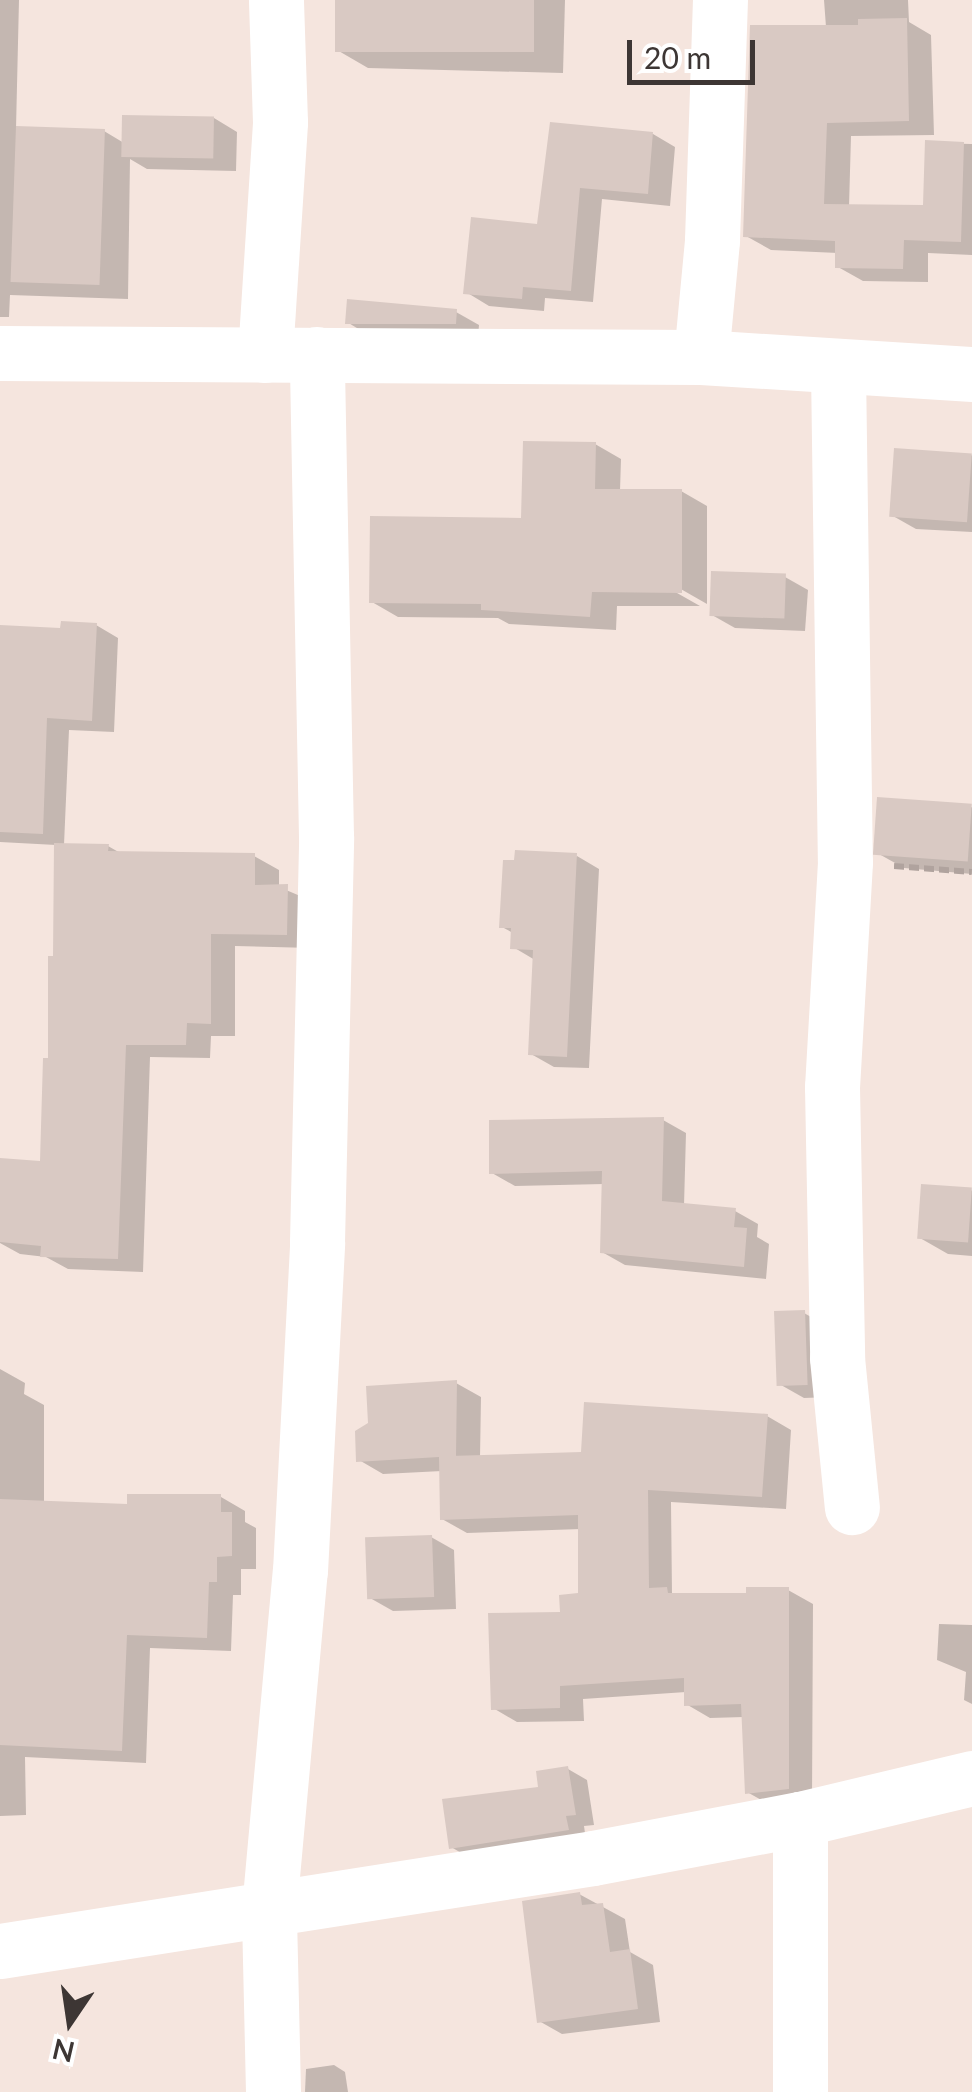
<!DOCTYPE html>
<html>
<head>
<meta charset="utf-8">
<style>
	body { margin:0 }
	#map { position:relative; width:972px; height:2092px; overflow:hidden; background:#f5e5de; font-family:Lato,sans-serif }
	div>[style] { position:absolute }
	.shadow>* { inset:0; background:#0003 }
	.building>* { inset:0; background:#d9c9c3; transform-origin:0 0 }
	.path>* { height:6px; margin-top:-3px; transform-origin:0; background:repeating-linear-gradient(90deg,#b0a39e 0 10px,transparent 0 15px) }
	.minor>* { height:55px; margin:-27.5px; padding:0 27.5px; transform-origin:27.5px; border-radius:27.5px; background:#fff }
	span { translate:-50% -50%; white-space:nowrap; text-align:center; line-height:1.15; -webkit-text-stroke:9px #fff; paint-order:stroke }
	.north { position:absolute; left:20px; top:1972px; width:100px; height:100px; -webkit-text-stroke:8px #fff; paint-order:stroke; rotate:193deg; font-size:28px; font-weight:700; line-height:40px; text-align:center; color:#3d3634 }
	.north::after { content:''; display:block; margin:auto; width:35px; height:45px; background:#3d3634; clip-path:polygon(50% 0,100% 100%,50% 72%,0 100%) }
	.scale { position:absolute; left:627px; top:40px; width:128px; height:45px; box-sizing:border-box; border:5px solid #3d3634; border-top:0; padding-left:12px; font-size:30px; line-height:35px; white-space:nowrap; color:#3d3634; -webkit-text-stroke:8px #fff; paint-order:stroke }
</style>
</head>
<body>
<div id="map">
	<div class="shadow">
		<i style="clip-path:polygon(0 0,19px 0,16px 129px,104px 131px,124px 143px,214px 118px,237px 132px,236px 171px,147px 169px,130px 159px,128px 299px,10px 295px,9px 317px,0 317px)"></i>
		<i style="clip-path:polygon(338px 0,565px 0,563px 73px,368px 68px,337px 50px)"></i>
		<i style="clip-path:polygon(824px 0,908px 0,909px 22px,931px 35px,934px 135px,851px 136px,849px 207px,926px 208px,928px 143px,972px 144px,972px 255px,928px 253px,928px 282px,863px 281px,838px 267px,838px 253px,771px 250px,746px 236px,826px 27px)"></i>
		<i style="clip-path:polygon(552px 125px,653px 134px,675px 147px,670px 206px,602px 199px,593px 302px,545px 298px,544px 311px,489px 306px,466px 292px,539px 226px)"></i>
		<i style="clip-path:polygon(456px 312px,479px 325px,478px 336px,370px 336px,347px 322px)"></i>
		<i style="clip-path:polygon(595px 444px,621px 459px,620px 491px,681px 491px,707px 506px,707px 604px,672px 584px,670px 589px,700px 606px,617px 606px,616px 630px,509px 624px,498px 618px,398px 617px,372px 602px,524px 521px)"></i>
		<i style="clip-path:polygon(972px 455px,972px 532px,916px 529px,893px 516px)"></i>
		<i style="clip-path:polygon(785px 577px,808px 590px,805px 631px,735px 628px,712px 615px)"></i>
		<i style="clip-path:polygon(96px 625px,118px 638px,114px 732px,69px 730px,64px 845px,108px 846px,122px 854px,254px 856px,279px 870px,279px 887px,312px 901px,312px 948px,235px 946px,235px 1036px,211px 1036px,210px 1058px,150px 1057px,143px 1272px,68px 1269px,46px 1257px,20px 1254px,0 1243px,0 1188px,42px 1164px,56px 958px,56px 845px,0 842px,0 628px,63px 631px)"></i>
		<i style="clip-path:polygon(972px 807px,972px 874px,904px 868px,879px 854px)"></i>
		<i style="clip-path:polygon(577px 856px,599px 869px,589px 1068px,554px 1067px,531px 1054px,535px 960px,513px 947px,513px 933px,502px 927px)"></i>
		<i style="clip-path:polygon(663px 1120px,686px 1133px,684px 1206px,735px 1211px,758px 1224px,757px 1237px,769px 1244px,766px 1279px,625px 1265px,602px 1252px,604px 1184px,515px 1186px,492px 1173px)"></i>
		<i style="clip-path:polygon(972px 1190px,972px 1256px,948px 1254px,920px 1238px)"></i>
		<i style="clip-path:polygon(804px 1313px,827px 1326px,830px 1397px,804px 1398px,781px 1385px)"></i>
		<i style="clip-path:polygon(0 1369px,25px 1383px,24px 1394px,44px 1405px,44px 1503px,130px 1506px,221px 1497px,245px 1511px,245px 1522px,256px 1528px,256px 1569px,241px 1569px,241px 1595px,233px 1595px,231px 1651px,150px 1648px,146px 1763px,25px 1757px,26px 1815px,0 1816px)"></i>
		<i style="clip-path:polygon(456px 1383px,481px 1397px,480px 1458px,584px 1454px,767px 1416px,791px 1430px,786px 1509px,671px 1502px,672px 1593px,748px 1595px,788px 1590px,813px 1604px,812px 1802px,772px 1806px,747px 1792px,744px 1717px,710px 1718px,686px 1704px,686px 1692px,583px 1699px,584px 1721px,517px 1722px,493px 1708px,581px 1595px,581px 1529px,467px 1533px,442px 1519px,442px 1471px,383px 1474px,359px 1460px)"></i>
		<i style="clip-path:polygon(431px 1537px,454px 1550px,456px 1609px,393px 1611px,370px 1598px)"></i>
		<i style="clip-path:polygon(939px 1624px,972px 1625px,972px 1704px,964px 1700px,966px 1672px,937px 1660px)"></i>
		<i style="clip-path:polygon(568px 1769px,587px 1780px,594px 1825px,584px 1826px,586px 1840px,470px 1858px,451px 1847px)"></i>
		<i style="clip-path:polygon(579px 1894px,625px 1919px,630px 1952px,653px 1965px,660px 2022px,562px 2034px,539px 2021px)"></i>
		<i style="clip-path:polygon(334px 2065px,345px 2072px,348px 2092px,305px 2092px,306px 2069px)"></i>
	</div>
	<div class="building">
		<i style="left:335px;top:0;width:199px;height:52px"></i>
		<i style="clip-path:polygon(907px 18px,909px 121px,827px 123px,824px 204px,923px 205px,925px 140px,964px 142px,961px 242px,904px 240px,903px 269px,835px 268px,835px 241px,743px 237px,750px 25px,858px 25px,858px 19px)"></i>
		<i style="left:122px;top:115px;width:92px;height:42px;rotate:1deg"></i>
		<i style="clip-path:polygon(550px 122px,653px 132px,648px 194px,580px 188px,571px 291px,523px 287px,522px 299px,463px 294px,471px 217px,537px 224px)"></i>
		<i style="left:16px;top:126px;width:89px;height:156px;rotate:2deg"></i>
		<i style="clip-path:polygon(347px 299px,457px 309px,456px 324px,345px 324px)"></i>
		<i style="clip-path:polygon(523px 441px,596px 442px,595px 489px,682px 489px,682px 593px,592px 592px,590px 617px,481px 610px,481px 604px,369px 603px,370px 516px,521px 518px)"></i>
		<i style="left:894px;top:448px;width:78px;height:69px;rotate:4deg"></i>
		<i style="left:711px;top:571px;width:75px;height:45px;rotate:2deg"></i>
		<i style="clip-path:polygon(61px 621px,97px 623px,92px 721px,47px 718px,43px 834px,0 832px,0 625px,60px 628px)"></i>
		<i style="left:877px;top:797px;width:95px;height:58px;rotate:4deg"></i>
		<i style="clip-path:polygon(54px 843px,109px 844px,108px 851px,255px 853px,255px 885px,288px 884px,287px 935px,211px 934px,211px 1024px,187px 1023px,186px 1045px,126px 1045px,118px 1259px,40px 1257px,41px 1246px,0 1242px,0 1158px,40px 1161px,43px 1058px,48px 1058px,48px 956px,53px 956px)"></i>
		<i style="clip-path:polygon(515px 850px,577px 853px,567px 1057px,528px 1055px,533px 950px,510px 949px,511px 928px,499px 928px,503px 860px,514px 860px)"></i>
		<i style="clip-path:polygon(664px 1117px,662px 1201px,736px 1208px,734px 1227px,747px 1228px,744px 1267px,600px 1253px,602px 1171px,489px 1174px,489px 1120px)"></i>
		<i style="left:921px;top:1184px;width:51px;height:55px;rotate:4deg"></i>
		<i style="left:805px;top:1310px;width:75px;height:31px;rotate:88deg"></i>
		<i style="clip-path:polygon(457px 1380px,456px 1456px,449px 1456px,581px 1452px,584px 1402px,768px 1414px,762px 1497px,648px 1490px,649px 1588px,667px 1587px,668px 1593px,746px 1593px,746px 1587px,789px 1587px,789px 1789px,745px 1794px,741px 1704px,684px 1706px,684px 1678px,560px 1686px,560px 1708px,491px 1710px,488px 1613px,560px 1612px,559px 1595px,578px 1593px,578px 1515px,440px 1520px,439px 1457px,356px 1462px,355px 1431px,368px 1423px,366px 1386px)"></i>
		<i style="clip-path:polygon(127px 1494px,221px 1494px,221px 1512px,232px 1512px,232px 1556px,217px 1557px,217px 1582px,209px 1582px,207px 1638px,127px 1635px,122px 1751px,0 1745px,0 1499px,127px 1504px)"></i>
		<i style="left:432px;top:1535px;width:62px;height:67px;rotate:88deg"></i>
		<i style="clip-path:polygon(568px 1766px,576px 1815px,566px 1816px,569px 1830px,449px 1849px,442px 1799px,538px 1787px,536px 1771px)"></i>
		<i style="clip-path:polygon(580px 1892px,582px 1905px,603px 1903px,610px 1952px,630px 1949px,638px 2009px,537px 2023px,522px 1901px)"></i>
	</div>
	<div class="path">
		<i style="left:894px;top:866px;width:78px;rotate:4.4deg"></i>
	</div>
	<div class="minor">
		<i style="left:0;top:353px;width:701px;rotate:0.33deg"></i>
		<i style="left:701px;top:357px;width:272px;rotate:3.6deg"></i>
		<i style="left:265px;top:355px;width:233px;rotate:-86.3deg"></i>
		<i style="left:280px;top:122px;width:122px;rotate:-91.9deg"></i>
		<i style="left:701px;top:357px;width:118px;rotate:-84.6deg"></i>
		<i style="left:712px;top:240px;width:240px;rotate:-88.1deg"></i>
		<i style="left:838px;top:369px;width:493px;rotate:89.2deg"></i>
		<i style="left:845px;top:862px;width:225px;rotate:93.3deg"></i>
		<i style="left:832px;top:1087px;width:271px;rotate:88.9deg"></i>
		<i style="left:837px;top:1358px;width:150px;rotate:84.3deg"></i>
		<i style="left:0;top:1951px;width:600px;rotate:-8.91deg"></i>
		<i style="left:593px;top:1858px;width:211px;rotate:-10.7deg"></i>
		<i style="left:800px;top:1819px;width:177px;rotate:-13.4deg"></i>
		<i style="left:273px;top:2092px;width:183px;rotate:-91.3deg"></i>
		<i style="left:269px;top:1909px;width:339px;rotate:-84.8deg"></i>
		<i style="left:300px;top:1571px;width:329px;rotate:-87deg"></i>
		<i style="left:317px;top:1242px;width:405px;rotate:-88.7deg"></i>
		<i style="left:326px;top:837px;width:483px;rotate:-91.1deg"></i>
		<i style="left:800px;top:2092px;width:273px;rotate:-90deg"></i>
	</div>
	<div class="north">N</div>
	<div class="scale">20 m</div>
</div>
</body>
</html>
